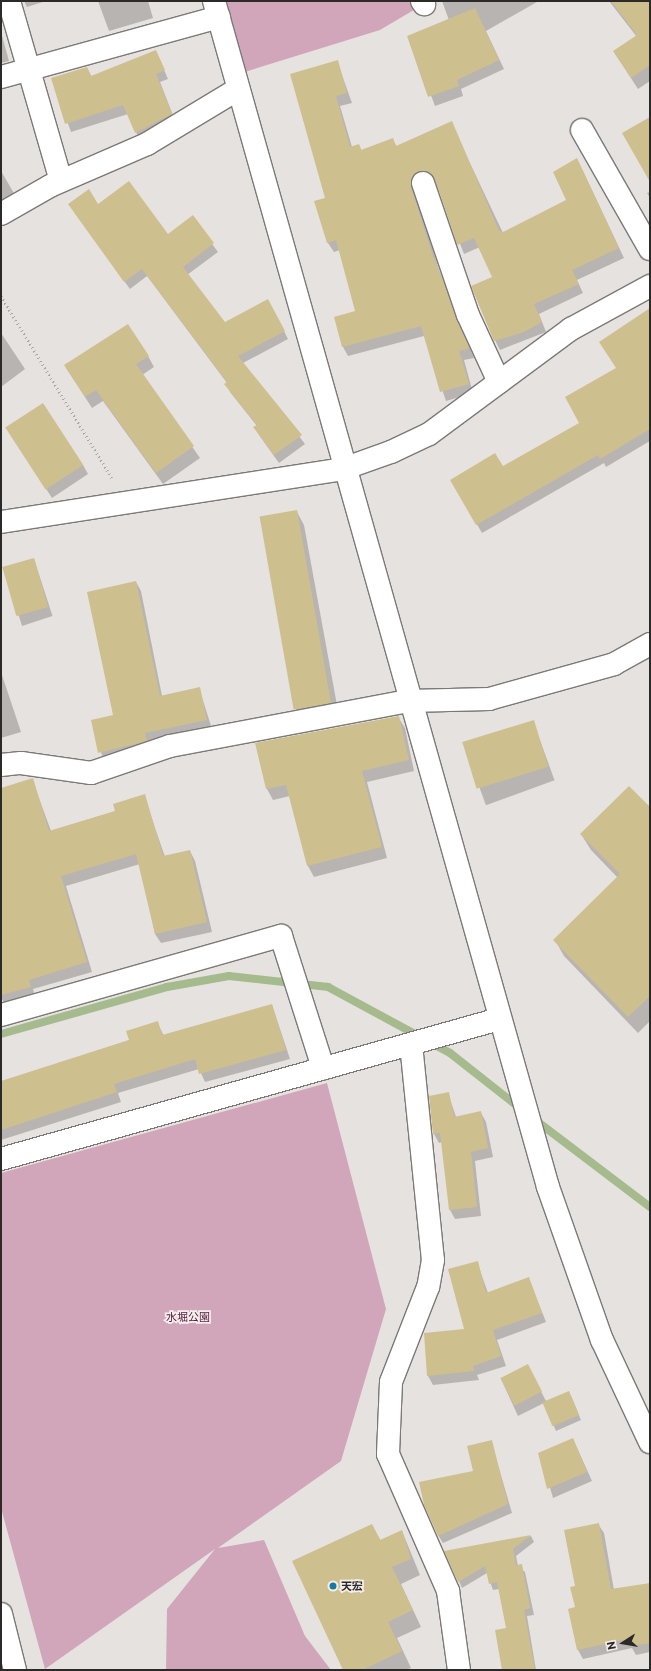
<!DOCTYPE html>
<html>
<head>
<meta charset="utf-8">
<style>
	body { margin:0 }
	#map { position:relative; width:651px; height:1671px; overflow:hidden; background:#e6e2df; font-family:Commissioner,"Noto Sans JP",sans-serif }
	div>[style] { position:absolute }
	.green>* { inset:0; background:#d1a6ba }
	.shadow>* { inset:0; background:#0003; transform-origin:0 0 }
	.stream>* { height:8px; margin:-4px; padding:0 4px; transform-origin:4px; border-radius:4px; background:#a5bb8d }
	.building>* { inset:0; background:#cec08e; transform-origin:0 0 }
	.path>* { height:2.5px; margin-top:-1.25px; transform-origin:0; background:repeating-linear-gradient(90deg,#aaa7a4 0 1px,transparent 0 4px) }
	.roads { filter:drop-shadow(1px 0 #7c7976) drop-shadow(-1px 0 #7c7976) drop-shadow(0 1px #7c7976) drop-shadow(0 -1px #7c7976) }
	.minor>* { height:22px; margin:-11px; padding:0 11px; transform-origin:11px; border-radius:11px; background:#fff }
	.dots>* { width:11px; height:11px; translate:-50% -50%; box-sizing:border-box; border:2px solid #f4efec; border-radius:50% }
	span { translate:-50% -50%; white-space:nowrap; text-align:center; line-height:1.15; -webkit-text-stroke:3.5px #f4efec; paint-order:stroke }
	.park-label { font-size:11px; color:#571b3d }
	.poi-label { font-size:11px; color:#2c2a29; font-weight:700 }
	.left { translate:0 -50%; text-align:left }
	.frame { position:absolute; inset:0; border:2px solid #2c2a29; pointer-events:none }
	.north { position:absolute; left:603px; top:1623px; width:40px; height:40px; -webkit-text-stroke:3px #f4efec; paint-order:stroke; rotate:258deg; font-size:11px; font-weight:700; line-height:16px; text-align:center; color:#2c2a29 }
	.north::after { content:''; display:block; margin:auto; width:14px; height:18px; background:#2c2a29; clip-path:polygon(50% 0,100% 100%,50% 72%,0 100%) }
</style>
</head>
<body>
<div id="map">
	<div class="green">
		<i style="clip-path:polygon(214px 1px,422px 1px,424px 4px,380px 30px,235px 75px)"></i>
		<i style="clip-path:polygon(327px 1083px,386px 1309px,341px 1461px,218px 1548px,264px 1540px,305px 1636px,331px 1670px,166px 1670px,167px 1609px,215px 1549px,45px 1669px,1px 1508px,1px 1173px)"></i>
	</div>
	<div class="shadow">
		<i style="clip-path:polygon(24px 1px,46px 1px,27px 7px)"></i>
		<i style="clip-path:polygon(98px 1px,148px 1px,153px 18px,109px 31px)"></i>
		<i style="clip-path:polygon(442px 1px,537px 2px,486px 31px,504px 69px,461px 89px,463px 96px,435px 106px,409px 37px,450px 23px)"></i>
		<i style="clip-path:polygon(609px 1px,650px 3px,650px 81px,638px 89px,614px 52px,637px 37px)"></i>
		<i style="clip-path:polygon(1px 32px,9px 61px,1px 63px)"></i>
		<i style="clip-path:polygon(156px 51px,168px 79px,160px 82px,176px 123px,140px 141px,128px 114px,71px 132px,52px 79px,87px 68px,92px 77px)"></i>
		<i style="clip-path:polygon(337px 61px,352px 103px,340px 106px,352px 147px,359px 145px,362px 151px,392px 139px,397px 147px,451px 123px,503px 233px,567px 201px,582px 169px,624px 258px,577px 280px,583px 293px,539px 314px,546px 332px,500px 350px,495px 340px,494px 277px,480px 247px,464px 254px,436px 183px,425px 180px,416px 190px,438px 267px,474px 358px,464px 360px,473px 393px,446px 401px,424px 336px,348px 356px,343px 347px,335px 317px,356px 312px,340px 250px,334px 252px,328px 243px,326px 199px)"></i>
		<i style="clip-path:polygon(1px 171px,19px 202px,1px 213px)"></i>
		<i style="clip-path:polygon(650px 192px,650px 198px,647px 193px)"></i>
		<i style="clip-path:polygon(98px 205px,168px 236px,192px 217px,218px 252px,187px 275px,225px 324px,272px 308px,288px 339px,243px 363px,305px 444px,279px 463px,259px 435px,257px 426px,230px 392px,227px 383px,147px 276px,130px 289px,74px 212px)"></i>
		<i style="clip-path:polygon(650px 308px,650px 441px,606px 467px,604px 463px,482px 533px,451px 480px,503px 467px,581px 423px,617px 368px)"></i>
		<i style="clip-path:polygon(1px 333px,25px 369px,1px 387px)"></i>
		<i style="clip-path:polygon(148px 356px,154px 367px,142px 375px,200px 458px,163px 484px,103px 401px,92px 408px,65px 366px)"></i>
		<i style="clip-path:polygon(12px 437px,83px 465px,88px 474px,52px 498px)"></i>
		<i style="clip-path:polygon(297px 512px,304px 525px,339px 716px,303px 722px,296px 709px)"></i>
		<i style="left:34px;top:559px;width:60px;height:32px;rotate:72deg"></i>
		<i style="clip-path:polygon(136px 582px,141px 591px,162px 696px,199px 688px,212px 729px,104px 762px,92px 721px,114px 716px)"></i>
		<i style="clip-path:polygon(2px 675px,21px 732px,1px 738px,1px 676px)"></i>
		<i style="clip-path:polygon(398px 717px,405px 728px,414px 771px,367px 782px,387px 858px,314px 877px,308px 866px,290px 796px,273px 800px,267px 789px,256px 743px)"></i>
		<i style="left:533px;top:721px;width:63px;height:73px;rotate:70deg"></i>
		<i style="clip-path:polygon(32px 779px,51px 831px,116px 811px,144px 796px,165px 857px,190px 851px,195px 861px,212px 932px,161px 943px,155px 934px,140px 864px,66px 886px,92px 972px,33px 989px,35px 996px,5px 1005px,1px 997px,1px 791px)"></i>
		<i style="clip-path:polygon(650px 809px,650px 1021px,638px 1033px,564px 956px,555px 940px,618px 878px,591px 850px,581px 834px)"></i>
		<i style="clip-path:polygon(272px 1005px,290px 1059px,205px 1082px,199px 1069px,118px 1093px,121px 1102px,1px 1140px,1px 1082px,130px 1040px,157px 1022px,164px 1036px)"></i>
		<i style="clip-path:polygon(448px 1093px,456px 1117px,481px 1113px,486px 1122px,493px 1157px,475px 1161px,481px 1216px,455px 1219px,450px 1210px,442px 1142px,439px 1143px,434px 1134px,430px 1097px)"></i>
		<i style="clip-path:polygon(477px 1262px,488px 1293px,529px 1279px,546px 1322px,497px 1340px,506px 1366px,477px 1375px,479px 1380px,433px 1385px,428px 1376px,465px 1330px)"></i>
		<i style="clip-path:polygon(532px 1374px,546px 1401px,571px 1396px,581px 1420px,556px 1431px,544px 1403px,518px 1416px,501px 1379px)"></i>
		<i style="clip-path:polygon(573px 1439px,592px 1481px,553px 1498px,540px 1453px)"></i>
		<i style="clip-path:polygon(491px 1441px,512px 1513px,443px 1543px,438px 1535px)"></i>
		<i style="clip-path:polygon(598px 1524px,604px 1533px,614px 1590px,650px 1584px,650px 1652px,636px 1655px,632px 1648px,583px 1659px,578px 1650px,576px 1587px)"></i>
		<i style="clip-path:polygon(372px 1525px,381px 1541px,402px 1531px,420px 1575px,401px 1584px,421px 1627px,397px 1638px,411px 1668px,406px 1670px,344px 1670px)"></i>
		<i style="clip-path:polygon(531px 1536px,534px 1542px,516px 1556px,518px 1566px,525px 1572px,534px 1615px,527px 1616px,536px 1670px,503px 1670px,507px 1629px,499px 1589px,493px 1590px,487px 1573px,462px 1588px,446px 1552px)"></i>
	</div>
	<div class="stream">
		<i style="left:1px;top:1034px;width:173px;rotate:-15.8deg"></i>
		<i style="left:167px;top:987px;width:63px;rotate:-10.1deg"></i>
		<i style="left:229px;top:976px;width:100px;rotate:6.3deg"></i>
		<i style="left:328px;top:987px;width:139px;rotate:28.4deg"></i>
		<i style="left:450px;top:1053px;width:89px;rotate:38.2deg"></i>
		<i style="left:534px;top:1119px;width:146px;rotate:37.2deg"></i>
	</div>
	<div class="building">
		<i style="clip-path:polygon(611px 1px,650px 1px,650px 65px,631px 78px,613px 51px,637px 35px)"></i>
		<i style="clip-path:polygon(475px 8px,499px 60px,457px 80px,459px 86px,428px 97px,407px 36px)"></i>
		<i style="clip-path:polygon(156px 50px,165px 70px,156px 74px,172px 114px,135px 133px,123px 105px,65px 124px,51px 78px,87px 67px,91px 76px)"></i>
		<i style="clip-path:polygon(338px 60px,347px 93px,336px 96px,350px 147px,359px 144px,361px 150px,393px 138px,396px 146px,452px 121px,499px 231px,503px 232px,566px 200px,553px 172px,577px 158px,619px 248px,572px 270px,579px 284px,534px 304px,542px 322px,524px 332px,494px 341px,471px 286px,492px 277px,474px 238px,457px 245px,435px 179px,426px 171px,414px 175px,411px 187px,433px 256px,470px 348px,459px 351px,469px 384px,440px 392px,421px 326px,342px 347px,334px 317px,355px 311px,336px 240px,327px 243px,314px 201px,325px 198px,290px 74px)"></i>
		<i style="clip-path:polygon(650px 117px,650px 182px,622px 133px)"></i>
		<i style="clip-path:polygon(129px 181px,168px 234px,193px 215px,214px 243px,183px 267px,225px 322px,268px 299px,285px 331px,238px 356px,302px 435px,274px 455px,253px 427px,257px 425px,224px 384px,227px 382px,142px 269px,124px 282px,68px 204px,89px 189px,98px 204px)"></i>
		<i style="clip-path:polygon(650px 308px,650px 429px,600px 459px,598px 455px,476px 525px,450px 480px,495px 453px,503px 466px,579px 423px,565px 397px,616px 368px,599px 342px)"></i>
		<i style="clip-path:polygon(128px 324px,149px 356px,136px 364px,194px 446px,156px 473px,96px 390px,85px 397px,64px 365px)"></i>
		<i style="left:43px;top:403px;width:74px;height:45px;rotate:57deg"></i>
		<i style="left:297px;top:510px;width:196px;height:38px;rotate:80deg"></i>
		<i style="left:34px;top:558px;width:51px;height:33px;rotate:74deg"></i>
		<i style="clip-path:polygon(136px 581px,160px 696px,200px 687px,207px 720px,145px 733px,147px 741px,98px 753px,91px 720px,113px 715px,87px 592px)"></i>
		<i style="clip-path:polygon(399px 716px,409px 760px,362px 771px,382px 847px,307px 866px,286px 785px,266px 789px,255px 743px)"></i>
		<i style="left:534px;top:720px;width:49px;height:75px;rotate:73deg"></i>
		<i style="clip-path:polygon(33px 778px,49px 831px,115px 811px,113px 804px,145px 794px,163px 856px,190px 850px,207px 922px,155px 934px,136px 854px,61px 876px,87px 962px,29px 980px,31px 987px,1px 995px,1px 788px)"></i>
		<i style="clip-path:polygon(629px 786px,650px 807px,650px 996px,628px 1017px,553px 940px,620px 874px,580px 834px)"></i>
		<i style="clip-path:polygon(272px 1004px,286px 1050px,199px 1074px,195px 1059px,114px 1084px,117px 1092px,1px 1130px,1px 1081px,129px 1040px,126px 1031px,158px 1021px,162px 1035px)"></i>
		<i style="clip-path:polygon(449px 1092px,454px 1117px,481px 1111px,488px 1148px,471px 1152px,477px 1207px,449px 1210px,440px 1133px,433px 1134px,429px 1096px)"></i>
		<i style="clip-path:polygon(478px 1261px,486px 1293px,529px 1277px,542px 1313px,493px 1330px,501px 1356px,473px 1366px,474px 1371px,427px 1376px,424px 1333px,464px 1329px,448px 1269px)"></i>
		<i style="left:528px;top:1364px;width:31px;height:31px;rotate:63deg"></i>
		<i style="left:569px;top:1391px;width:26px;height:29px;rotate:67deg"></i>
		<i style="clip-path:polygon(573px 1438px,587px 1472px,547px 1489px,538px 1453px)"></i>
		<i style="clip-path:polygon(492px 1440px,508px 1504px,438px 1536px,424px 1505px,419px 1482px,473px 1471px,467px 1446px)"></i>
		<i style="clip-path:polygon(599px 1523px,611px 1589px,650px 1583px,650px 1643px,629px 1646px,628px 1639px,577px 1650px,568px 1609px,575px 1607px,570px 1587px,575px 1586px,564px 1530px)"></i>
		<i style="clip-path:polygon(372px 1524px,380px 1540px,402px 1530px,411px 1559px,392px 1567px,413px 1610px,388px 1622px,402px 1651px,362px 1670px,343px 1670px,292px 1561px)"></i>
		<i style="clip-path:polygon(531px 1535px,513px 1549px,516px 1565px,522px 1564px,530px 1608px,524px 1610px,535px 1670px,502px 1670px,495px 1630px,506px 1628px,497px 1582px,489px 1584px,485px 1566px,458px 1582px,444px 1551px)"></i>
	</div>
	<div class="path">
		<i style="left:1px;top:296px;width:213px;rotate:58.6deg"></i>
	</div>
	<div class="roads">
		<div class="minor">
			<i style="left:9px;top:1px;width:187px;rotate:73.9deg"></i>
			<i style="left:214px;top:1px;width:1232px;rotate:74.27deg"></i>
			<i style="left:548px;top:1187px;width:162px;rotate:70.6deg"></i>
			<i style="left:602px;top:1340px;width:113px;rotate:64.8deg"></i>
			<i style="left:422px;top:1px;width:4px;rotate:56deg"></i>
			<i style="left:1px;top:77px;width:226px;rotate:-15.4deg"></i>
			<i style="left:582px;top:130px;width:137px;rotate:60.3deg"></i>
			<i style="left:423px;top:183px;width:139px;rotate:71.2deg"></i>
			<i style="left:468px;top:315px;width:74px;rotate:65.2deg"></i>
			<i style="left:1px;top:214px;width:56px;rotate:-29.7deg"></i>
			<i style="left:50px;top:186px;width:106px;rotate:-23.4deg"></i>
			<i style="left:147px;top:144px;width:106px;rotate:-31.1deg"></i>
			<i style="left:1px;top:522px;width:346px;rotate:-8.8deg"></i>
			<i style="left:343px;top:469px;width:51px;rotate:-19.5deg"></i>
			<i style="left:391px;top:452px;width:42px;rotate:-25.3deg"></i>
			<i style="left:429px;top:434px;width:177px;rotate:-36.5deg"></i>
			<i style="left:571px;top:329px;width:90px;rotate:-28.6deg"></i>
			<i style="left:1px;top:765px;width:20px;rotate:-6deg"></i>
			<i style="left:21px;top:763px;width:71px;rotate:8.1deg"></i>
			<i style="left:91px;top:773px;width:83px;rotate:-18.9deg"></i>
			<i style="left:170px;top:746px;width:243px;rotate:-10.7deg"></i>
			<i style="left:409px;top:701px;width:80px;rotate:-1.4deg"></i>
			<i style="left:489px;top:699px;width:130px;rotate:-15.6deg"></i>
			<i style="left:614px;top:664px;width:41px;rotate:-29.1deg"></i>
			<i style="left:1px;top:1015px;width:291px;rotate:-15.8deg"></i>
			<i style="left:281px;top:936px;width:139px;rotate:72.3deg"></i>
			<i style="left:411px;top:1044px;width:217px;rotate:84.2deg"></i>
			<i style="left:433px;top:1260px;width:27px;rotate:100deg"></i>
			<i style="left:428px;top:1287px;width:102px;rotate:111.3deg"></i>
			<i style="left:391px;top:1382px;width:72px;rotate:92.4deg"></i>
			<i style="left:388px;top:1454px;width:150px;rotate:66.3deg"></i>
			<i style="left:448px;top:1591px;width:80px;rotate:82.1deg"></i>
			<i style="left:1px;top:1159px;width:517px;rotate:-15.7deg"></i>
			<i style="left:1px;top:1614px;width:58px;rotate:76deg"></i>
		</div>
	</div>
	<div class="dots">
		<i style="left:333px;top:1586px;background:#167aa6"></i>
	</div>
	<div class="park-label">
		<span style="left:188px;top:1317px">水堀公園</span>
	</div>
	<div class="poi-label">
		<span class="left" style="left:341px;top:1586px">天宏</span>
	</div>
	<div class="frame"></div>
	<div class="north">N</div>
</div>
</body>
</html>
